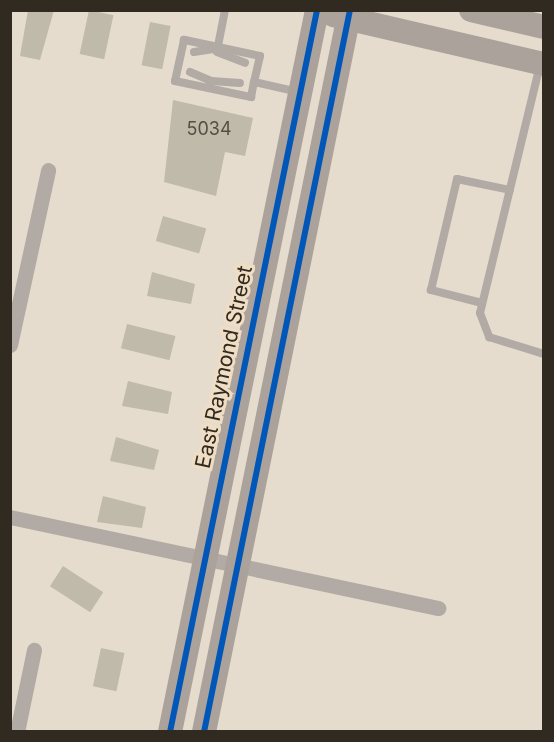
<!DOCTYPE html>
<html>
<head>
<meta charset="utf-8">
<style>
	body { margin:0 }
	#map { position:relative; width:554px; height:742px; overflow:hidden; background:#e5dcce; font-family:Inter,sans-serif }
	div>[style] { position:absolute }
	.building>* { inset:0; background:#c0baab; transform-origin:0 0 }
	.service>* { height:8px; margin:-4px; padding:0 4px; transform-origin:4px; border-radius:4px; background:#b2aaa4 }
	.minor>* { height:15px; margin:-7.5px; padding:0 7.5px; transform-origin:7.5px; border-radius:7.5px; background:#b2aaa4 }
	.primary>* { height:24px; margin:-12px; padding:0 12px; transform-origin:12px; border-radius:12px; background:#aba29b }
	.cycleway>* { height:6px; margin:-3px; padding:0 3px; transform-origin:3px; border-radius:3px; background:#0057b8 }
	span { translate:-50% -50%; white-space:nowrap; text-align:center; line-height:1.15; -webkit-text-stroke:6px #efddc4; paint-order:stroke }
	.number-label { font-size:18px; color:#554e44 }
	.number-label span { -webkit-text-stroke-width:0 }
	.street-label { font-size:21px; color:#312a21 }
	.frame { position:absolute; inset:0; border:12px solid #312a21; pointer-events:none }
</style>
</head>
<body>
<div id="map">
	<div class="building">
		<i style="clip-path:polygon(28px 10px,54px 10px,40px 60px,20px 56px)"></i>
		<i style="left:89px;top:10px;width:25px;height:45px;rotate:12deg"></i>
		<i style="left:150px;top:22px;width:21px;height:44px;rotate:11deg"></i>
		<i style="clip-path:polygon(173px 100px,253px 118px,245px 156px,225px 152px,216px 196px,164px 182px)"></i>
		<i style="left:163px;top:216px;width:45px;height:26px;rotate:16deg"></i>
		<i style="clip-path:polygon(152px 272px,195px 284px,191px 304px,147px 296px)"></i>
		<i style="left:127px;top:324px;width:50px;height:25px;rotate:14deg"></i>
		<i style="clip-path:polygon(128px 381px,172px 392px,168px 414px,122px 406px)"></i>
		<i style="clip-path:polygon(116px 437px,159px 450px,154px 470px,110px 461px)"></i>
		<i style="clip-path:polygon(103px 496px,146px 507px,142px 528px,97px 522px)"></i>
		<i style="left:63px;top:566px;width:48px;height:24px;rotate:33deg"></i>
		<i style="left:101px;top:648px;width:24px;height:39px;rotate:12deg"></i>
	</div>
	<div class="service">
		<i style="left:225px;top:10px;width:38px;rotate:101deg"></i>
		<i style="left:218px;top:47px;width:43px;rotate:12.1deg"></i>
		<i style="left:260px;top:56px;width:27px;rotate:103deg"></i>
		<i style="left:254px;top:82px;width:45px;rotate:12.8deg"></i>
		<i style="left:218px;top:47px;width:35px;rotate:-168deg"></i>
		<i style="left:184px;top:40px;width:42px;rotate:102.4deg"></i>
		<i style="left:175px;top:81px;width:78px;rotate:11.9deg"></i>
		<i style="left:251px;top:97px;width:15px;rotate:-79deg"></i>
		<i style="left:194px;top:52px;width:24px;rotate:-9deg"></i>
		<i style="left:217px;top:52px;width:30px;rotate:21deg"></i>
		<i style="left:540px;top:65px;width:255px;rotate:103.6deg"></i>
		<i style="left:480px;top:313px;width:26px;rotate:69deg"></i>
		<i style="left:489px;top:337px;width:58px;rotate:17.2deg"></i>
		<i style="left:190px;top:72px;width:23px;rotate:23deg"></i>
		<i style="left:211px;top:81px;width:7px;rotate:106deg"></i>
		<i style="left:211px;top:81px;width:29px;rotate:4deg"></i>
		<i style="left:482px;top:303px;width:53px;rotate:-165.7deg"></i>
		<i style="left:431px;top:290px;width:114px;rotate:-76.8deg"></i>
		<i style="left:457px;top:179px;width:54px;rotate:11.7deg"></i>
	</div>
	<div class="minor">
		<i style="left:10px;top:345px;width:179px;rotate:-77.7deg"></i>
		<i style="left:10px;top:517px;width:438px;rotate:12deg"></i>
		<i style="left:17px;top:732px;width:84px;rotate:-78.3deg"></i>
	</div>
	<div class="primary">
		<i style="left:471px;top:10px;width:75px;rotate:13.1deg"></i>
		<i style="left:333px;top:15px;width:217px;rotate:13.1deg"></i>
		<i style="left:170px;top:732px;width:737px;rotate:-78.49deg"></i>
		<i style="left:204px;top:732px;width:737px;rotate:-78.57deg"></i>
	</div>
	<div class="cycleway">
		<i style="left:170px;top:732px;width:737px;rotate:-78.49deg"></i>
		<i style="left:204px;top:732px;width:737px;rotate:-78.57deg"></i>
	</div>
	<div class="number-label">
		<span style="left:209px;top:129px">5034</span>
	</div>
	<div class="street-label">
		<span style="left:224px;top:367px;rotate:-78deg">East Raymond Street</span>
	</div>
	<div class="frame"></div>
</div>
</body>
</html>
